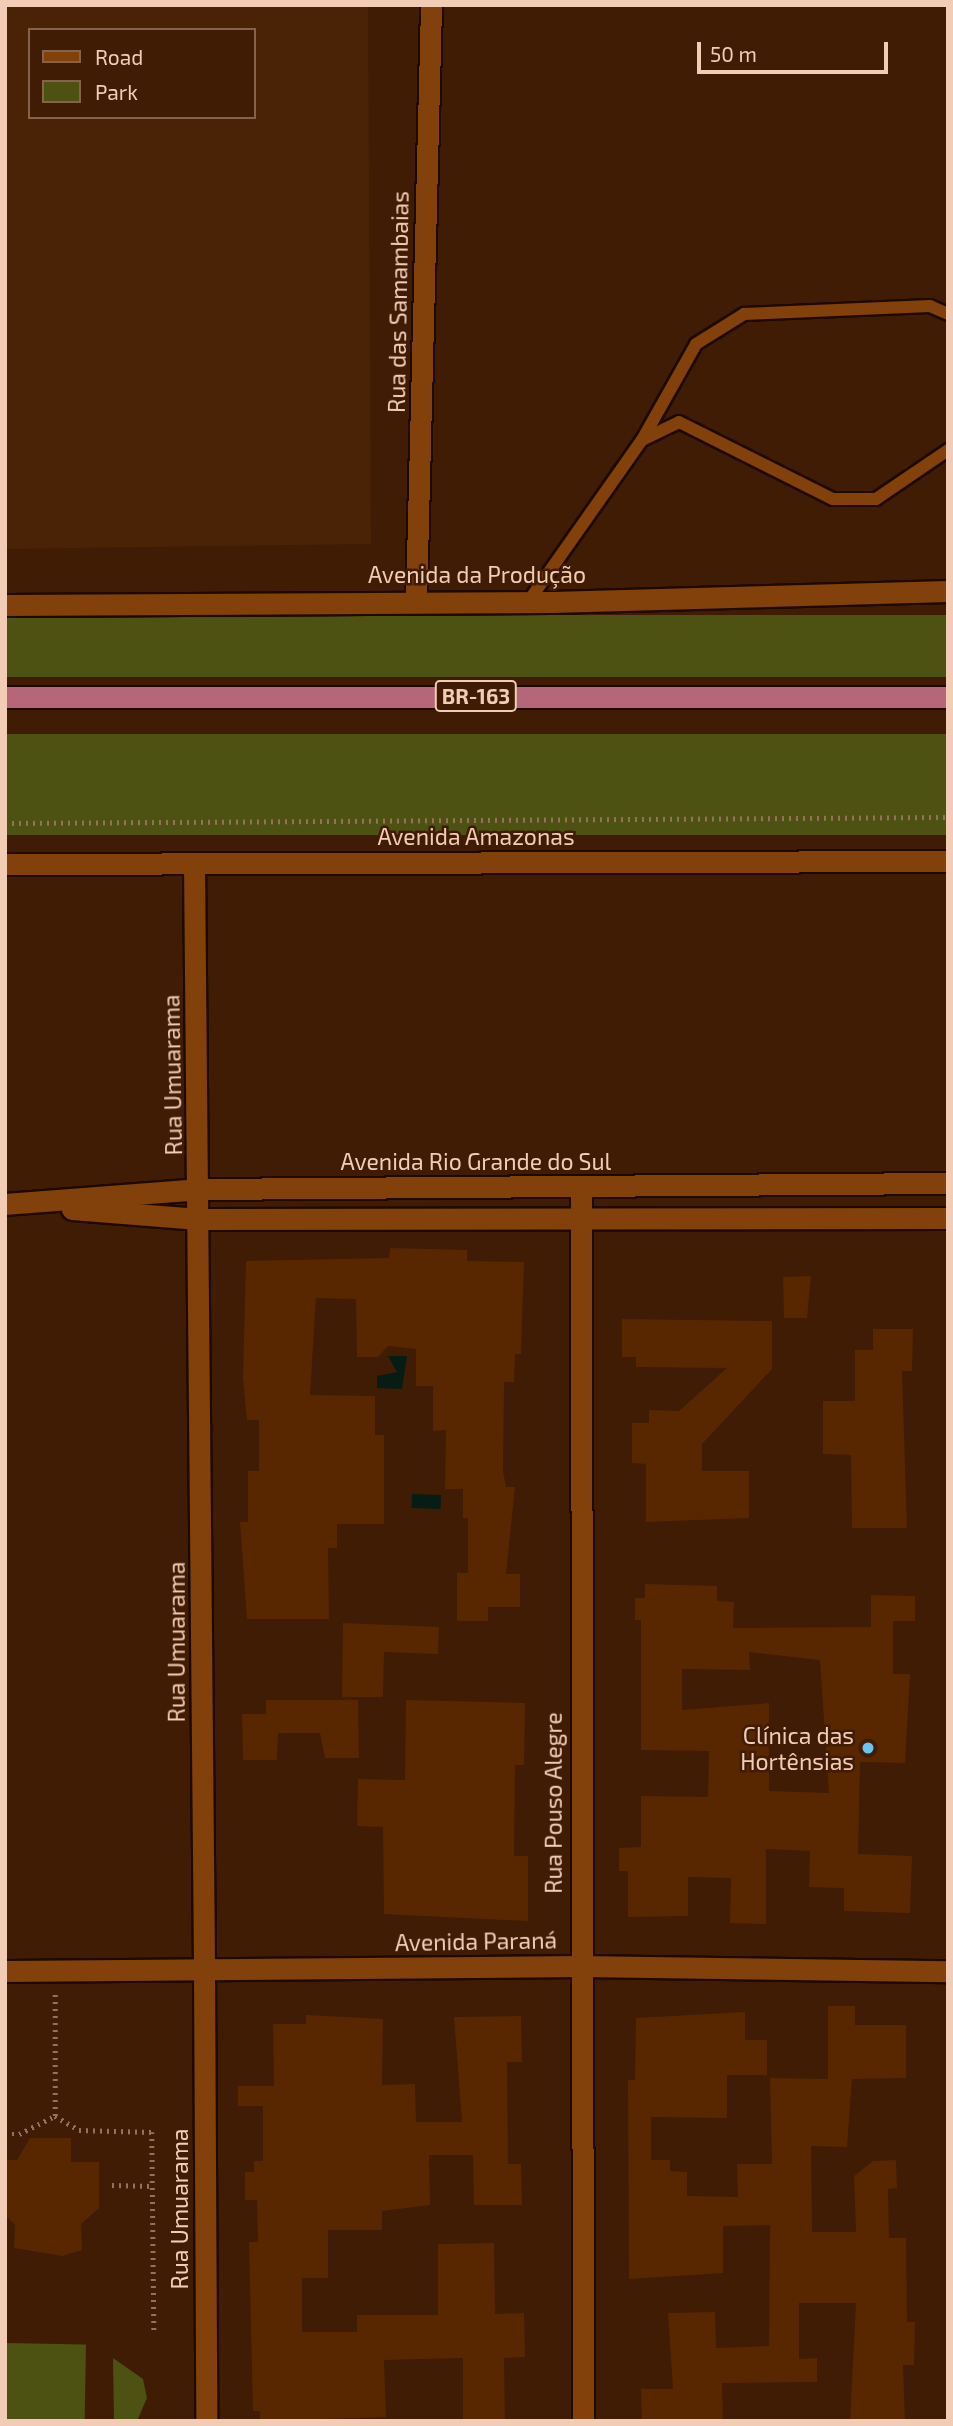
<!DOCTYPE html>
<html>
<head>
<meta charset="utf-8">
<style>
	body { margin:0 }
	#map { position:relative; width:953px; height:2426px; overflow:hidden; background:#3f1c03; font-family:"Exo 2",sans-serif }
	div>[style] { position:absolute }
	.built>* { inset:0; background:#4a2306 }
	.green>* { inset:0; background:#4d5111; transform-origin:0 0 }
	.water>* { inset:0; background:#081c16; transform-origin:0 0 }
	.building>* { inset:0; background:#582700 }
	.path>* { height:4.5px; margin-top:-2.25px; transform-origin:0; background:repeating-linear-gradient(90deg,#967159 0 2px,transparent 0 7px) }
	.roads { filter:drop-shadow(2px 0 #1e0a00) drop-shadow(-2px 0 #1e0a00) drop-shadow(0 2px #1e0a00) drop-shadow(0 -2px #1e0a00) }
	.service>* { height:12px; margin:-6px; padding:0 6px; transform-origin:6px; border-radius:6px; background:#82400a }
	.minor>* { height:21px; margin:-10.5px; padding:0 10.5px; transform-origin:10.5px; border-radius:10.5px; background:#82400a }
	.tertiary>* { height:21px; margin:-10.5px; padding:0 10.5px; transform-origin:10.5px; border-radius:10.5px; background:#82400a }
	.trunk>* { height:21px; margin:-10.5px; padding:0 10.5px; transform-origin:10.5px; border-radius:10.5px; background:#b66679 }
	.dots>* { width:19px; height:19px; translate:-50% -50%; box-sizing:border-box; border:4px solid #3f1c03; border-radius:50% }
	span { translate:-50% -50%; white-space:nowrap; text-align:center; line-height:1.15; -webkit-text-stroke:5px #3f1c03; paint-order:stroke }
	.shield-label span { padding:2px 5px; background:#3f1c03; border:2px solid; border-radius:5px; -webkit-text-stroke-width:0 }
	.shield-label { font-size:21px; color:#f3ccb5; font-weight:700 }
	.street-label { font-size:23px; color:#f3ccb5 }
	.poi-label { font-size:23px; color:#f3ccb5 }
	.right { translate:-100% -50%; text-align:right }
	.frame { position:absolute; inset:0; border:7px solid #f3ccb5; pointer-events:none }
	.legend { position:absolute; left:28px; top:28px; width:228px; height:91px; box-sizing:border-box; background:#3f1c03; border:2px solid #87624a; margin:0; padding:9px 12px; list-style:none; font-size:21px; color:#f3ccb5 }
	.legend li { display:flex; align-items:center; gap:14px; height:35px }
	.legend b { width:35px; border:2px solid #87624a }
	.scale { position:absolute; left:697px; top:42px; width:191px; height:32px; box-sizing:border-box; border:4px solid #f3ccb5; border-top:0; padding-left:9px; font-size:21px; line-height:24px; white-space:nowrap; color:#f3ccb5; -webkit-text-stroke:5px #3f1c03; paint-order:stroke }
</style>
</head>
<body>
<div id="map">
	<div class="built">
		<i style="clip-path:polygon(evenodd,5px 5px,368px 5px,371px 544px,5px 549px,5px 5px,30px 30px,254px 30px,254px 117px,30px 117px,30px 30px)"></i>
	</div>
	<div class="green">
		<i style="left:948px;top:615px;width:62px;height:943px;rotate:90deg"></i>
		<i style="left:948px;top:734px;width:101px;height:943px;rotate:90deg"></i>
		<i style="left:5px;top:2343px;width:81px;height:78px;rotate:1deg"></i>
		<i style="clip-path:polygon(113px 2358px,143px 2379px,147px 2398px,137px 2421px,114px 2421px)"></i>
	</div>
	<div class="water">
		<i style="clip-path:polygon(388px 1356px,407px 1356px,402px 1389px,377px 1388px,377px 1376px,397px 1372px)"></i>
		<i style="left:412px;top:1494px;width:29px;height:14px;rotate:2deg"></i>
	</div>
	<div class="building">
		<i style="clip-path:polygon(390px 1248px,467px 1250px,467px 1261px,524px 1262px,521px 1354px,515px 1354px,514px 1382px,504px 1382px,503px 1471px,506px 1487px,515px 1487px,506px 1574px,520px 1574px,520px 1607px,488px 1607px,488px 1621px,457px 1621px,457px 1573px,468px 1573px,468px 1518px,463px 1518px,463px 1489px,445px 1489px,446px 1430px,433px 1431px,433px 1386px,416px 1386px,416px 1349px,388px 1346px,378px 1357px,357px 1357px,356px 1299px,316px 1298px,310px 1395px,375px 1396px,375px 1435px,384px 1435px,384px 1524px,337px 1524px,337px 1548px,328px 1548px,329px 1619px,247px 1619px,240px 1522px,248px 1522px,248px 1471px,259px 1471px,259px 1420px,247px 1420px,243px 1378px,246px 1261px,389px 1258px)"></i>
		<i style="clip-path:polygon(811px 1276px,807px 1318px,784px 1318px,783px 1277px)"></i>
		<i style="clip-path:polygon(622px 1319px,772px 1321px,772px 1369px,702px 1444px,702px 1471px,749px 1471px,749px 1518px,646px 1522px,646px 1464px,632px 1463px,632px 1423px,649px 1423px,649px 1410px,679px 1411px,727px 1368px,636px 1367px,636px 1357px,622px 1357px)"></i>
		<i style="clip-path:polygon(873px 1329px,913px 1329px,912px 1371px,902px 1371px,907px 1528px,852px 1528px,851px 1455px,823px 1454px,823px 1401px,855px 1401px,855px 1350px,873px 1350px)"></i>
		<i style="clip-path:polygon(evenodd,645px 1584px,717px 1586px,717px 1601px,734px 1602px,733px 1628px,871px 1627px,871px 1595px,915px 1596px,915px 1621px,893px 1621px,893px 1674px,910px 1674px,905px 1763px,860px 1762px,858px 1854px,912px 1856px,910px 1913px,844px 1911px,844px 1888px,809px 1887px,810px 1851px,766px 1849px,766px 1924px,730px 1923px,731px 1878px,688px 1877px,688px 1916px,628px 1917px,628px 1871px,619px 1871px,619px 1848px,641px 1847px,641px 1796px,708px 1797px,709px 1751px,641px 1750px,641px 1620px,635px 1620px,635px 1598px,645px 1598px,645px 1584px,749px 1652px,820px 1660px,829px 1793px,769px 1791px,769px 1703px,682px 1710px,682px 1669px,750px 1670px,749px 1652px)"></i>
		<i style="clip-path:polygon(343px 1623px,439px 1627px,438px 1654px,384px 1652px,383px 1697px,342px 1697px)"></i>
		<i style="clip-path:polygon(266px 1700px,358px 1700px,359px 1758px,325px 1758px,320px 1733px,278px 1733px,277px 1760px,243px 1760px,242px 1714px,266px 1714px)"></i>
		<i style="clip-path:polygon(406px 1700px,525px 1703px,524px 1765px,515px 1765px,514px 1856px,528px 1856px,528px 1921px,384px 1914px,383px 1827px,357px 1826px,358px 1779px,405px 1780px)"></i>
		<i style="clip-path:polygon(828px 2006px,855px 2006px,855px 2025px,906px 2025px,906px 2078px,852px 2079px,847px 2147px,811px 2146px,812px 2232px,856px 2232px,854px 2176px,873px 2161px,896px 2160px,897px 2188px,888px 2189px,889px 2238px,906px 2238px,907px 2322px,915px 2322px,914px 2365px,903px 2365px,905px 2421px,850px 2421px,856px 2303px,799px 2303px,799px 2359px,817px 2358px,817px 2382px,722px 2383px,723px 2421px,642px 2421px,641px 2389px,673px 2389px,668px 2313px,715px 2312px,716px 2348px,769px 2346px,770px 2225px,723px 2226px,723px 2273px,629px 2279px,628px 2080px,635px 2080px,636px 2018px,745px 2012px,745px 2040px,767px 2040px,767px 2075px,727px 2075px,727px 2118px,651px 2117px,651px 2160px,670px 2160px,670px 2171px,687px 2172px,687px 2196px,738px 2197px,737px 2164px,772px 2164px,770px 2078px,828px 2079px)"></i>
		<i style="clip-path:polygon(306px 2015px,383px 2019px,382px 2085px,415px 2084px,416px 2122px,462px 2122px,454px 2017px,521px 2016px,522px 2062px,507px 2062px,508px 2164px,521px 2164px,522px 2205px,474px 2205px,473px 2155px,429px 2155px,430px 2205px,382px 2211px,382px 2230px,328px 2230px,328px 2278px,302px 2278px,302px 2332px,357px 2332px,357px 2315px,438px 2315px,438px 2244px,494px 2243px,495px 2314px,524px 2313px,525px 2357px,504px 2358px,505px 2421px,463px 2421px,463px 2358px,384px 2360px,386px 2417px,260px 2421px,260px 2411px,253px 2411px,249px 2242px,258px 2242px,257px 2200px,245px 2200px,245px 2172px,254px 2172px,254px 2161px,263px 2161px,263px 2106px,238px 2106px,238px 2086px,274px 2086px,273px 2024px,306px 2024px)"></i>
		<i style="clip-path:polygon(30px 2138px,71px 2138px,71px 2162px,99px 2162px,99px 2208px,81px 2224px,82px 2250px,62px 2256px,14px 2248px,15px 2225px,5px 2215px,5px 2160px,17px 2160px)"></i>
	</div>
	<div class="path">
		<i style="left:5px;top:823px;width:943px;rotate:-0.36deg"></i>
		<i style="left:55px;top:2116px;width:28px;rotate:30deg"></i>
		<i style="left:79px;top:2130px;width:73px;rotate:1.6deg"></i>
		<i style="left:152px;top:2132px;width:201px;rotate:89.4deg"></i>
		<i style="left:5px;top:2134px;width:14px"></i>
		<i style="left:19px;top:2134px;width:40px;rotate:-26.6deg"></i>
		<i style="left:55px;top:2116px;width:123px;rotate:-90deg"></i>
		<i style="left:112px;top:2185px;width:41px;rotate:1.4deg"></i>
	</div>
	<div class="roads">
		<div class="service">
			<i style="left:642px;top:440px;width:110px;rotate:-60.6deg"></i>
			<i style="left:696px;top:344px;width:57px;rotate:-32deg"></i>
			<i style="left:744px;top:314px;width:186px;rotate:-2.5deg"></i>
			<i style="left:930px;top:306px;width:20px;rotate:24deg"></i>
			<i style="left:528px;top:602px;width:198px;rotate:-54.9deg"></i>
			<i style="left:642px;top:440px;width:41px;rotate:-25.9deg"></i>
			<i style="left:679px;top:422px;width:172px;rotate:26.6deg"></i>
			<i style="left:833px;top:499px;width:43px"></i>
			<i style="left:876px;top:499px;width:87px;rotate:-34.2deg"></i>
		</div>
		<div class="minor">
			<i style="left:416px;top:599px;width:594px;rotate:-88.55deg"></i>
			<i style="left:194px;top:863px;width:1107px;rotate:89.48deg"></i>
			<i style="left:581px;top:1186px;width:1235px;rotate:89.91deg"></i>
		</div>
		<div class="tertiary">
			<i style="left:5px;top:605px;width:547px;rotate:-0.31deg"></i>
			<i style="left:552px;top:602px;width:396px;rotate:-1.6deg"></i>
			<i style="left:5px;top:864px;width:943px;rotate:-0.18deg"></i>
			<i style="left:5px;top:1204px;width:196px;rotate:-4.4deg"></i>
			<i style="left:200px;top:1189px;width:748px;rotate:-0.46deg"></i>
			<i style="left:72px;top:1209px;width:127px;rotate:4.5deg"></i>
			<i style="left:199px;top:1219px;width:749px;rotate:-0.08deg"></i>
			<i style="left:204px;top:1970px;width:451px;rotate:89.7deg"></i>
			<i style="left:5px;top:1971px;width:574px;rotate:-0.5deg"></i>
			<i style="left:579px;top:1966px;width:369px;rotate:0.8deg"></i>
		</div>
		<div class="trunk">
			<i style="left:5px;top:697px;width:943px"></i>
		</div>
	</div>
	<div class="dots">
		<i style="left:868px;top:1748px;background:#6ac3f1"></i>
	</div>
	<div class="shield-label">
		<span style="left:476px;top:696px">BR-163</span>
	</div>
	<div class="street-label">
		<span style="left:398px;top:302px;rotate:-89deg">Rua das Samambaias</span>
		<span style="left:477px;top:574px">Avenida da Produção</span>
		<span style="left:476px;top:836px">Avenida Amazonas</span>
		<span style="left:172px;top:1075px;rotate:-91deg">Rua Umuarama</span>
		<span style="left:476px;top:1161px">Avenida Rio Grande do Sul</span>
		<span style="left:176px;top:1642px;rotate:-90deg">Rua Umuarama</span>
		<span style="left:553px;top:1803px;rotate:-90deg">Rua Pouso Alegre</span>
		<span style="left:476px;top:1941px;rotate:-1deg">Avenida Paraná</span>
		<span style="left:179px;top:2209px;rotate:-90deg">Rua Umuarama</span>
	</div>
	<div class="poi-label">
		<span class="right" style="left:854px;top:1748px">Clínica das<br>Hortênsias</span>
	</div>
	<div class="frame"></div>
	<ul class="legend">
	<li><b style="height:9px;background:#82400a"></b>Road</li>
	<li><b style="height:19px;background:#4d5111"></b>Park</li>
	</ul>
	<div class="scale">50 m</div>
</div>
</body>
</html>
